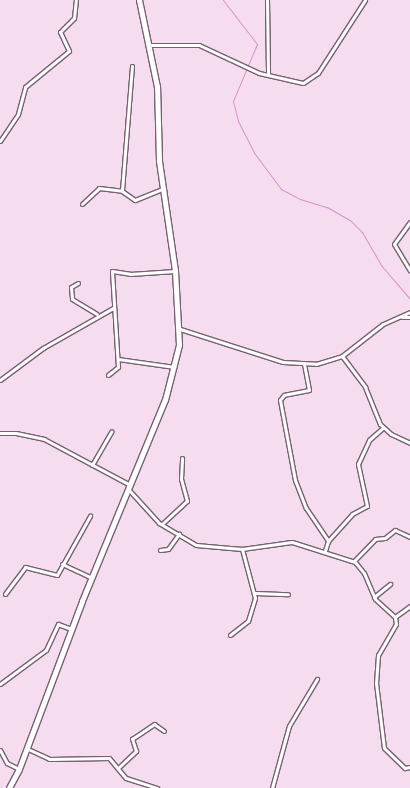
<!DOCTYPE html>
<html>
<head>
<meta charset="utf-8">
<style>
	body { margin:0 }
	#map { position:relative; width:410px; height:788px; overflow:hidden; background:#f5ddef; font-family:"Exo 2",sans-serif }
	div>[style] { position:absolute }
	.stream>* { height:1px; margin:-0.5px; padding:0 0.5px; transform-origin:0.5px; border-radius:0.5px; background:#d790c7 }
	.roads { filter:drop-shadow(1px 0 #766171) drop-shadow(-1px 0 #766171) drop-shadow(0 1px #766171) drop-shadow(0 -1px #766171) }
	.street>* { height:3px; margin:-1.5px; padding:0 1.5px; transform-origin:1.5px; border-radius:1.5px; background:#fff }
	.secondary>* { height:4.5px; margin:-2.25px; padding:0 2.25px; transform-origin:2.25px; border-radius:2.25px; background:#fff }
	span { translate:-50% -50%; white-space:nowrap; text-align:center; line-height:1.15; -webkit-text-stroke:4px #f5ddef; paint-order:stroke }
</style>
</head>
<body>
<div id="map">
	<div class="stream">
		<i style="left:223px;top:0;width:56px;rotate:52.3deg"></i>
		<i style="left:257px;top:44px;width:62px;rotate:112.8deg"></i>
		<i style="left:233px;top:101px;width:21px;rotate:76deg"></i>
		<i style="left:238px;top:121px;width:37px;rotate:63deg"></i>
		<i style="left:255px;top:154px;width:44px;rotate:53.4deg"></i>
		<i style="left:281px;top:189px;width:21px;rotate:28deg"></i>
		<i style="left:300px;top:199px;width:28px;rotate:17deg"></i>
		<i style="left:327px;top:207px;width:28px;rotate:30deg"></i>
		<i style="left:351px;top:221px;width:16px;rotate:45deg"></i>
		<i style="left:362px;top:232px;width:38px;rotate:60deg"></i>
		<i style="left:381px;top:265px;width:45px;rotate:49.5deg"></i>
	</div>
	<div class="roads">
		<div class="street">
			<i style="left:267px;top:0;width:75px;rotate:89.2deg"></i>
			<i style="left:149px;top:45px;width:50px"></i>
			<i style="left:199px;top:45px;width:66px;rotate:25deg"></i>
			<i style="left:259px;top:73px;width:45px;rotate:12.8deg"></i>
			<i style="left:303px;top:83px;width:18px;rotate:-34deg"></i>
			<i style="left:318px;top:73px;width:87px;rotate:-57.2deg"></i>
			<i style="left:132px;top:66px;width:125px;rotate:94.6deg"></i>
			<i style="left:122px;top:191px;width:16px;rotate:35deg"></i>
			<i style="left:135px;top:200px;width:29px;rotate:-22deg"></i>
			<i style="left:0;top:141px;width:32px;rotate:-56deg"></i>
			<i style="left:18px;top:114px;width:28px;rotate:-75deg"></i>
			<i style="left:25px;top:87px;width:57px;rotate:-39.3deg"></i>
			<i style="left:69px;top:51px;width:21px;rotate:-115deg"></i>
			<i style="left:60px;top:32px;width:20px;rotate:-45deg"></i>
			<i style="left:74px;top:18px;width:18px;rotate:-84deg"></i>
			<i style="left:82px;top:204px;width:23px;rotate:-43deg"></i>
			<i style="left:99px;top:188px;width:23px;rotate:7deg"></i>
			<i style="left:410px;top:222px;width:27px;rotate:126deg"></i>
			<i style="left:394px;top:244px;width:31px;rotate:59deg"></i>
			<i style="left:78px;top:283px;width:8px;rotate:150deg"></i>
			<i style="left:71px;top:287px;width:12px;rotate:85deg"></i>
			<i style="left:72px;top:299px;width:29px;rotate:31deg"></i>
			<i style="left:402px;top:317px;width:8px"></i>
			<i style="left:180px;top:329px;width:108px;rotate:17.8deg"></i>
			<i style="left:283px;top:362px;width:33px;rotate:3deg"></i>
			<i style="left:316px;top:364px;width:27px;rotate:-17deg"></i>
			<i style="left:342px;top:356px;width:52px;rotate:-38deg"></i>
			<i style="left:383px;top:324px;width:30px;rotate:-24deg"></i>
			<i style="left:342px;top:356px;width:39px;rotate:53deg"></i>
			<i style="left:365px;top:387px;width:40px;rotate:68deg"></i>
			<i style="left:380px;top:424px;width:15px;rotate:42deg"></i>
			<i style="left:391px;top:434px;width:21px;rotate:25deg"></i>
			<i style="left:118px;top:359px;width:57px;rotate:8.1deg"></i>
			<i style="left:304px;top:364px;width:26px;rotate:79deg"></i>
			<i style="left:309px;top:390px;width:25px;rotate:169deg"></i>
			<i style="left:284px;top:395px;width:6px;rotate:129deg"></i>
			<i style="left:280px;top:400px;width:81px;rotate:79.4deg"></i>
			<i style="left:295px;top:480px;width:30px;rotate:69deg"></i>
			<i style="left:306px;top:508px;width:40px;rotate:56deg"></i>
			<i style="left:328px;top:541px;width:10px;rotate:107deg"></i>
			<i style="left:108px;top:375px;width:13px;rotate:-39deg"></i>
			<i style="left:118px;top:367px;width:96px;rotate:-93.6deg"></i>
			<i style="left:112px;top:271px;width:18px;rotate:9deg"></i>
			<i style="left:130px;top:274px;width:45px;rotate:-3.8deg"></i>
			<i style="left:0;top:380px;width:54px;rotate:-36.7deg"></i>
			<i style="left:43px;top:348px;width:81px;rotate:-29.7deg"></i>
			<i style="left:0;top:433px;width:16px"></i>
			<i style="left:16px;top:433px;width:29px;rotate:12deg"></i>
			<i style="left:44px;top:439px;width:98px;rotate:28.1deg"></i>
			<i style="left:92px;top:465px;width:39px;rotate:-60deg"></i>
			<i style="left:129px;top:490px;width:45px;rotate:47.7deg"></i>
			<i style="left:159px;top:523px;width:43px;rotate:30.7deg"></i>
			<i style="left:196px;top:545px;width:46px;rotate:5deg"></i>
			<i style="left:242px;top:549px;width:50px;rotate:-8deg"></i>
			<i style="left:292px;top:542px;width:66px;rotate:17.6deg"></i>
			<i style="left:355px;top:562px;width:14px;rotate:51deg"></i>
			<i style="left:364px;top:573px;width:28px;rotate:67deg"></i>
			<i style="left:375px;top:599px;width:27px;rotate:42deg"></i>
			<i style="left:395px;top:617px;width:7px;rotate:82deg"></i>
			<i style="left:396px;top:624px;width:36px;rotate:120deg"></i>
			<i style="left:378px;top:655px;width:28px;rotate:94deg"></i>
			<i style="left:376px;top:683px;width:65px;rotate:83deg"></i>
			<i style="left:384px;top:748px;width:29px;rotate:44deg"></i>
			<i style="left:405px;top:768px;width:5px;rotate:-11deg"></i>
			<i style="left:162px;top:524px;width:34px;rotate:-43deg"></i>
			<i style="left:187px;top:501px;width:23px;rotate:-105deg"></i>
			<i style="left:181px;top:479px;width:21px;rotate:-87deg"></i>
			<i style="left:328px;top:541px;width:36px;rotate:-48deg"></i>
			<i style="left:352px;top:514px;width:17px;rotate:-28deg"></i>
			<i style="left:367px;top:506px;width:43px;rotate:-102.1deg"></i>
			<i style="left:358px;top:464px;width:26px;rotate:-65deg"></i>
			<i style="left:369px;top:440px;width:18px;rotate:-41deg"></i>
			<i style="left:160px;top:550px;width:8px;rotate:-7deg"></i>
			<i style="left:168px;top:549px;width:19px;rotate:-54deg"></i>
			<i style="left:354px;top:561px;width:30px;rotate:-46deg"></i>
			<i style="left:375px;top:539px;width:10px;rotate:-6deg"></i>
			<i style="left:385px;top:538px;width:13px;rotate:-39deg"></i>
			<i style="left:395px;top:530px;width:17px;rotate:25deg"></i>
			<i style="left:62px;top:564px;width:33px;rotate:25deg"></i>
			<i style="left:255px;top:593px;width:33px;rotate:2deg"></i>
			<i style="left:5px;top:594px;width:34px;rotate:-53deg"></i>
			<i style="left:25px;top:567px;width:33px;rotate:14deg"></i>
			<i style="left:57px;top:575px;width:68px;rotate:-60.8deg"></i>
			<i style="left:374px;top:597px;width:21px;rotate:-39deg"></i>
			<i style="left:395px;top:617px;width:19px;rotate:-36deg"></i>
			<i style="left:230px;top:635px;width:23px;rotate:-38deg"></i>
			<i style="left:248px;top:621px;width:24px;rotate:-73deg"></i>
			<i style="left:255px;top:598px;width:51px;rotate:-104.9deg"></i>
			<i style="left:0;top:684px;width:57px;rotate:-36.5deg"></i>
			<i style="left:46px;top:650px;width:29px;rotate:-65deg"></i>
			<i style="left:58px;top:624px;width:14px;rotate:21deg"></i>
			<i style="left:28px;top:749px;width:23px;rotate:25deg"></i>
			<i style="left:49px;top:759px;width:60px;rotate:-1deg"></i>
			<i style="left:109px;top:758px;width:26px;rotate:50deg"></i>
			<i style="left:126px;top:778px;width:33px;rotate:18deg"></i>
			<i style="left:0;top:750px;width:15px;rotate:62deg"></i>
			<i style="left:7px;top:763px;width:13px;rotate:27deg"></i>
			<i style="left:118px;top:768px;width:25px;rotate:-43deg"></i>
			<i style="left:136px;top:751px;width:13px;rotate:-108deg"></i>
			<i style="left:132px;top:739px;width:27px;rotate:-34deg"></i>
			<i style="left:154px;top:724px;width:12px;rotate:35deg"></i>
			<i style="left:272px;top:788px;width:64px;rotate:-74.7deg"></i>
			<i style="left:289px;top:726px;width:55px;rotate:-59.2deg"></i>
		</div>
		<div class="secondary">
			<i style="left:9px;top:788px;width:21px;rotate:-62deg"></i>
			<i style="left:19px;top:769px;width:179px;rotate:-69.4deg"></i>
			<i style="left:82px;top:601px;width:217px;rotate:-67.6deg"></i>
			<i style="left:165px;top:400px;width:57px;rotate:-75.7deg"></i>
			<i style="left:179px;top:345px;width:74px;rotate:-93.1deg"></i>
			<i style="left:175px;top:271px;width:111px;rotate:-98.3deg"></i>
			<i style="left:159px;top:161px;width:74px;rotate:-91.5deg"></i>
			<i style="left:157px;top:87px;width:89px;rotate:-101.7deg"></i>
		</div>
	</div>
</div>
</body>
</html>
